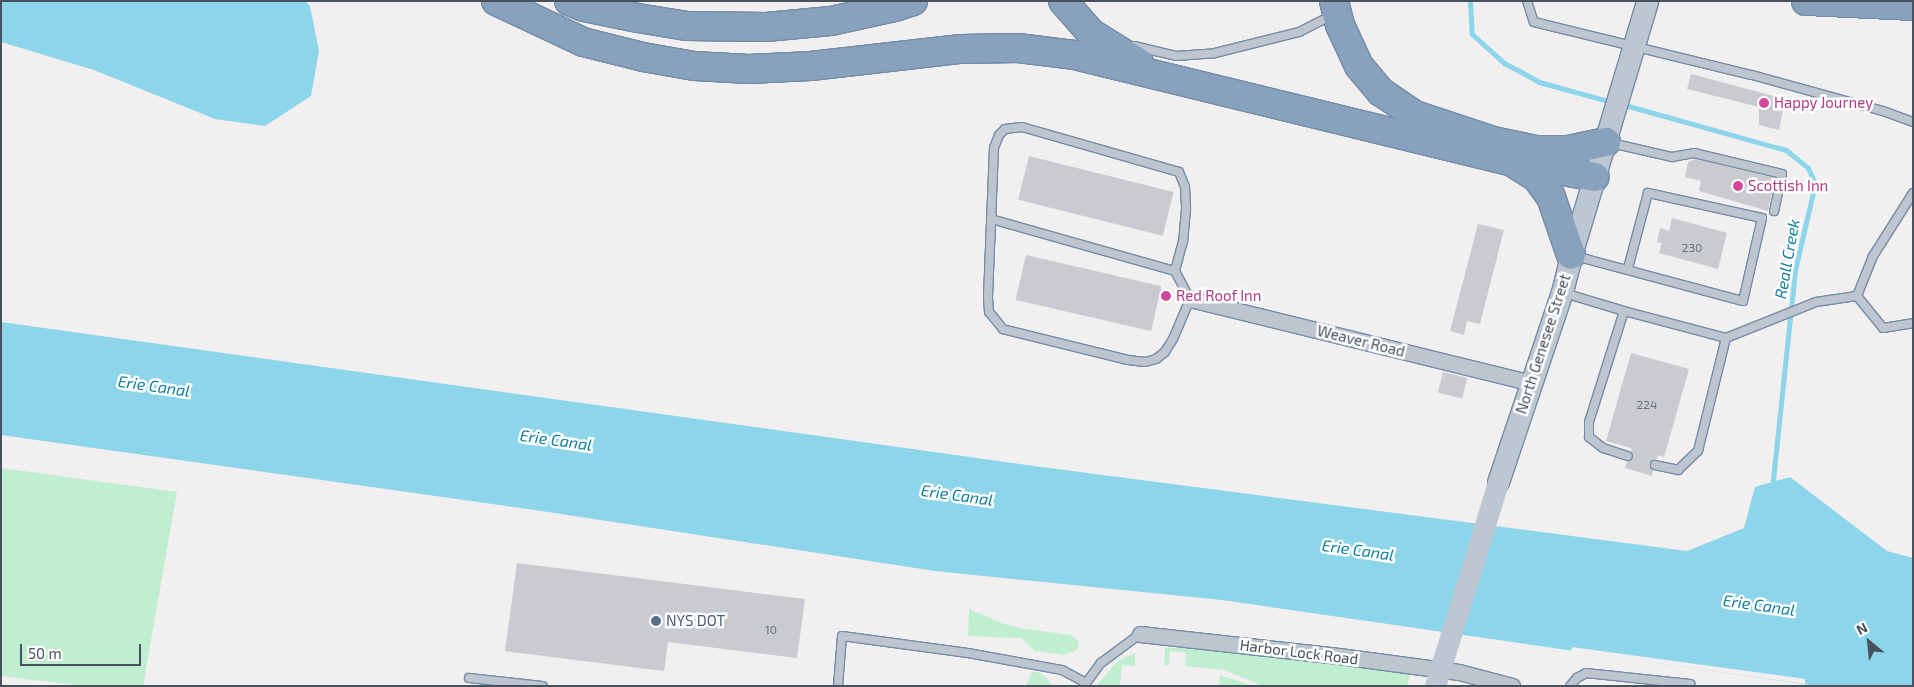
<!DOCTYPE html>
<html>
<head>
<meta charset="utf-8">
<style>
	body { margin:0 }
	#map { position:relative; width:1914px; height:687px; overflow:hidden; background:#f1efef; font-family:"Exo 2",sans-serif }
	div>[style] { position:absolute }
	.green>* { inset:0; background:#bfeed1 }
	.water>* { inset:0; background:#8dd5ea }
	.pier>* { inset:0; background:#f1efef }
	.stream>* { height:5px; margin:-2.5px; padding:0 2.5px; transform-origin:2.5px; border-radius:2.5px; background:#8dd5ea }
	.building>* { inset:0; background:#c9cbd1; transform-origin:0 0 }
	.roads { filter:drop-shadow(1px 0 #738ca8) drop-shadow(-1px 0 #738ca8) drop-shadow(0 1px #738ca8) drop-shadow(0 -1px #738ca8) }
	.lane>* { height:8px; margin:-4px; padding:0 4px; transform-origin:4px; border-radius:4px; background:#bdc6ce }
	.street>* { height:15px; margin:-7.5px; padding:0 7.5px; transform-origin:7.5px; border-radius:7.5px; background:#bdc6ce }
	.secondary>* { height:21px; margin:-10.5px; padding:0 10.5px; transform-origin:10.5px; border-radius:10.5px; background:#bdc7d2 }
	.highway>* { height:28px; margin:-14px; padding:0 14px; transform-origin:14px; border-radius:14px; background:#88a1bc }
	.secondary-bridge>* { height:21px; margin:-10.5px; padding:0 10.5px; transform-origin:10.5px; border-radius:10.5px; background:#bdc7d2 }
	.dots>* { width:14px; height:14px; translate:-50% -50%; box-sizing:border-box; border:2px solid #fff; border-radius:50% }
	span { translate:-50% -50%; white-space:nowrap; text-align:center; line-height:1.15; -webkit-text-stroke:5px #fff; paint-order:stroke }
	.number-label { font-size:12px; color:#687079 }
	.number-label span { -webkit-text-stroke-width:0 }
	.hotel-label { font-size:15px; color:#b23c85 }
	.left { translate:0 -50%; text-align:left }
	.street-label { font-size:15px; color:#47525c }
	.service-label { font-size:15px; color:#4e5e75 }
	.water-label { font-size:16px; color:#10809f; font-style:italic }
	.frame { position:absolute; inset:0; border:2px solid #47525c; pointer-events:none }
	.north { position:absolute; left:1844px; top:617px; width:50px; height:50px; -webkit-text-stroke:4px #fff; paint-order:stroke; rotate:332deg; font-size:14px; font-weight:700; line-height:20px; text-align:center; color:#47525c }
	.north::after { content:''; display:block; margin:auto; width:18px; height:22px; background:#47525c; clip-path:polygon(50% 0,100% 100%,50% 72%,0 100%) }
	.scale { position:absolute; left:20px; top:644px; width:121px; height:22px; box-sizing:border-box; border:2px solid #47525c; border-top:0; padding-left:6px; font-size:15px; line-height:18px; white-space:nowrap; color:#47525c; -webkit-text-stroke:4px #fff; paint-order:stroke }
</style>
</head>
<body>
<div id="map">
	<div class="green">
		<i style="clip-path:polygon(1px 468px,177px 492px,143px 686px,83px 686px,1px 676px)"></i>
		<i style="clip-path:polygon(969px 609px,1004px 624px,1020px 628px,1071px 635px,1079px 642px,1077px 650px,1064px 655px,1035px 651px,1021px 638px,968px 636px)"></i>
		<i style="clip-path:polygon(1165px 648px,1197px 648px,1411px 673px,1407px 686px,1263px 686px,1224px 670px,1185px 666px,1186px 653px,1170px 651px,1169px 665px,1164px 665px)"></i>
		<i style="clip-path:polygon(1135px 653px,1135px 666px,1122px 665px,1120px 686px,1096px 686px,1118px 661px)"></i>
		<i style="clip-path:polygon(1032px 672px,1037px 672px,1044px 675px,1053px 686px,1026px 686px)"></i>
		<i style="clip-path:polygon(1220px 675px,1245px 683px,1251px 686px,1219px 686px)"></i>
	</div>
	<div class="water">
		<i style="clip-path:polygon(1px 1px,305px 1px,310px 6px,319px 51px,311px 96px,265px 126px,215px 119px,94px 70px,1px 42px)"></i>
		<i style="clip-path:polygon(1px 322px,1034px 466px,1687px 551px,1744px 528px,1755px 487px,1790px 477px,1887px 551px,1913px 558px,1913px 686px,1809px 685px,1222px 600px,935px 571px,535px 510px,1px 435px)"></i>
	</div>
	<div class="pier">
		<i style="clip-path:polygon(1572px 647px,1805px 679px,1805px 684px,1571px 651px)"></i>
	</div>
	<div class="stream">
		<i style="left:1470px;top:1px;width:33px;rotate:87deg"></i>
		<i style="left:1472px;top:34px;width:43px;rotate:42.2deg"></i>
		<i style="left:1504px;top:63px;width:40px;rotate:28deg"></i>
		<i style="left:1539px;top:82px;width:76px;rotate:15.3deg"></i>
		<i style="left:1621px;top:104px;width:171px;rotate:15.6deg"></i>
		<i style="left:1786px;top:150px;width:28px;rotate:39deg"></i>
		<i style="left:1808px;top:168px;width:17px;rotate:66deg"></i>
		<i style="left:1815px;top:184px;width:88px;rotate:103.1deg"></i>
		<i style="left:1795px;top:270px;width:220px;rotate:96deg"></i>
	</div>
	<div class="building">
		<i style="clip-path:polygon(1691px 74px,1785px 99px,1779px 130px,1759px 125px,1759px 107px,1687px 89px)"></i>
		<i style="left:1029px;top:156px;width:149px;height:45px;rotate:14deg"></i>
		<i style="clip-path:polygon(1696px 159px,1775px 178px,1768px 211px,1699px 191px,1701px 181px,1685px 177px,1688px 162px)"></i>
		<i style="clip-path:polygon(1672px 218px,1727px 233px,1718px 269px,1659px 253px,1662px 243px,1657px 242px,1660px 228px,1669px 231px)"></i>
		<i style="clip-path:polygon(1478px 224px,1504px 230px,1480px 324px,1467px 321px,1464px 335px,1450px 331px)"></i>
		<i style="left:1026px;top:255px;width:139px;height:46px;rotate:13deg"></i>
		<i style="clip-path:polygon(1631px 353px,1689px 369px,1664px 457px,1658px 455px,1656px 460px,1650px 463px,1653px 470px,1652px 476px,1625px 468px,1627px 461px,1633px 457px,1631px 448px,1606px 441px)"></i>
		<i style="left:1443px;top:372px;width:25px;height:21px;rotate:14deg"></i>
		<i style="clip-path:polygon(517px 563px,805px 599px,797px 658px,668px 642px,664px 671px,505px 651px)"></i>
	</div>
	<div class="roads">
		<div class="lane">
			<i style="left:1527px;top:1px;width:22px;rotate:72deg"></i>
			<i style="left:1534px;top:22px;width:224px;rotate:13.7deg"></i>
			<i style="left:1752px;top:75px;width:136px;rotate:15.4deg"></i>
			<i style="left:1883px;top:111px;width:32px;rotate:20deg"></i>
			<i style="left:1134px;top:46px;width:43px;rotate:13.4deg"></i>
			<i style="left:1176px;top:56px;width:39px;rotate:-4deg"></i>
			<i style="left:1215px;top:53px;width:87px;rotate:-14deg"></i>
			<i style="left:1299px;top:32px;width:37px;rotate:-27deg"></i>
			<i style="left:1022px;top:127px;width:163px;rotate:16deg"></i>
			<i style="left:1179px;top:172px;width:16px;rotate:68deg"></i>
			<i style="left:1185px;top:187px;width:22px;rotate:87deg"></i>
			<i style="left:1186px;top:209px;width:32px;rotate:95deg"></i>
			<i style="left:1183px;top:241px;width:31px;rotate:105deg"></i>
			<i style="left:1175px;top:271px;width:32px;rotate:62deg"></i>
			<i style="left:1190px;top:299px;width:43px;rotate:113deg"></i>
			<i style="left:1173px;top:339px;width:15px;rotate:122deg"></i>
			<i style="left:1165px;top:352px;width:11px;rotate:142deg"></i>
			<i style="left:1156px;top:359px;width:11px;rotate:165deg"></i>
			<i style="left:1145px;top:362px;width:17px;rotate:-173deg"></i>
			<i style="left:1128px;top:360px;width:129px;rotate:-166.1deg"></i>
			<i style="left:1003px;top:329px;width:22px;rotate:-129deg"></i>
			<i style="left:989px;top:312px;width:15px;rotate:-94deg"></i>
			<i style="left:988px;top:297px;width:149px;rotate:-87.7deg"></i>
			<i style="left:994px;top:148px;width:14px;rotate:-69deg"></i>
			<i style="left:999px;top:135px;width:8px;rotate:-45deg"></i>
			<i style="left:1005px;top:129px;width:17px;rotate:-7deg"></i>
			<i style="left:1611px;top:143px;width:63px;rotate:12.9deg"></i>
			<i style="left:1672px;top:157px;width:22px;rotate:-10deg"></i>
			<i style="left:1694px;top:153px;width:90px;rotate:13.4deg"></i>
			<i style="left:1782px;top:174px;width:38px;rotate:102deg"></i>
			<i style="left:1913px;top:193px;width:75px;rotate:122.4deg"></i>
			<i style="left:1873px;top:256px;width:43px;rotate:111.8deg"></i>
			<i style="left:1857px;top:296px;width:41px;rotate:50.9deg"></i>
			<i style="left:1883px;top:328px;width:30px;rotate:-9deg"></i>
			<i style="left:991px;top:219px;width:191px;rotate:15.8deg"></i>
			<i style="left:1575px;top:256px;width:174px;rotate:15deg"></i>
			<i style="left:1743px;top:301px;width:85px;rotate:-77.1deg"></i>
			<i style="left:1762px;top:218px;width:117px;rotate:-167.6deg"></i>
			<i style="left:1648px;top:193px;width:78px;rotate:104.9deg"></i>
			<i style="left:1564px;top:293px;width:63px;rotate:16.7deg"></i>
			<i style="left:1624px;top:311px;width:106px;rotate:14.8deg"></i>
			<i style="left:1726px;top:338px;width:97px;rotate:-21.8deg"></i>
			<i style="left:1816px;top:302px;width:41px;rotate:-8.3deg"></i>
			<i style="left:1624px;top:311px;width:116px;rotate:107.5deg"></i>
			<i style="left:1589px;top:422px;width:15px;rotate:90deg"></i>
			<i style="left:1589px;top:437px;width:18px;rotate:38deg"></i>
			<i style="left:1603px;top:448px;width:26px;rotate:18deg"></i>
			<i style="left:1655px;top:465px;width:24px;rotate:12deg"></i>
			<i style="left:1678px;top:470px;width:28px;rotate:-44deg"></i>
			<i style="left:1698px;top:451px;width:116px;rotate:-76.1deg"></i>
			<i style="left:469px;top:678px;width:74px;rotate:6.2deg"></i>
			<i style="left:838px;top:686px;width:50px;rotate:-85.4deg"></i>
			<i style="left:842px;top:636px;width:127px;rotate:7.7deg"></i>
			<i style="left:968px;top:653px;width:96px;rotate:10.3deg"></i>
			<i style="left:1062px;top:670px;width:27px;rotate:28deg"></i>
			<i style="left:1084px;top:686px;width:29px;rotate:-54deg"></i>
			<i style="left:1101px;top:663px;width:49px;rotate:-36.6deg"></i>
			<i style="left:1570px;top:686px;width:11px;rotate:-49deg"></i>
			<i style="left:1577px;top:678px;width:10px;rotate:-29deg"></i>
			<i style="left:1586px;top:673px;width:105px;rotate:6deg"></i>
		</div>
		<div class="street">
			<i style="left:1190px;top:299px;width:352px;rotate:13.8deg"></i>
			<i style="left:1140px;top:634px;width:200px;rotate:6.3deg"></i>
			<i style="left:1339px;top:656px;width:121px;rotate:7.6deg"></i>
			<i style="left:1459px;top:672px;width:55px;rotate:14.8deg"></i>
		</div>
		<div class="secondary">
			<i style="left:1498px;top:482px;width:200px;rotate:-71.4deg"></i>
			<i style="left:1562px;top:292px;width:38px;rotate:-76deg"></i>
			<i style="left:1571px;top:255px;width:265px;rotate:-73.3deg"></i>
		</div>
		<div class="highway">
			<i style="left:496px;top:1px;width:96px;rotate:25.2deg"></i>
			<i style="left:583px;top:42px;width:62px;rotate:14deg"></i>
			<i style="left:643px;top:57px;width:52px;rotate:10deg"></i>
			<i style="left:694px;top:66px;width:55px;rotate:3.1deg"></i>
			<i style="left:749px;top:69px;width:62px;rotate:-2.8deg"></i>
			<i style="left:811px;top:66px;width:151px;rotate:-6.5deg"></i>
			<i style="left:961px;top:49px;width:57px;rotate:-1deg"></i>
			<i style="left:1018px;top:48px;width:56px;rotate:7.1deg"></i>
			<i style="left:1074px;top:55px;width:449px;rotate:13.7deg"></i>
			<i style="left:1510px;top:161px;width:86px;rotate:10.7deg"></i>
			<i style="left:569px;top:1px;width:16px;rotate:22deg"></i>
			<i style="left:584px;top:7px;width:55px;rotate:11.5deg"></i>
			<i style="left:638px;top:18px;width:50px;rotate:9.3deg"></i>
			<i style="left:687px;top:26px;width:79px;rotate:0.7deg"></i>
			<i style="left:766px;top:27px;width:65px;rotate:-5.3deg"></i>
			<i style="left:831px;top:21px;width:66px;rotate:-12.3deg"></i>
			<i style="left:895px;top:7px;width:19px;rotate:-18deg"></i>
			<i style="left:1063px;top:1px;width:43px;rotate:48.8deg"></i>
			<i style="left:1091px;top:33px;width:57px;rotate:32deg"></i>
			<i style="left:1334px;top:1px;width:25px;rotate:76deg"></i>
			<i style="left:1340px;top:25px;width:45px;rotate:65.1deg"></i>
			<i style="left:1359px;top:66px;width:34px;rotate:50deg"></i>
			<i style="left:1381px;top:92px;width:41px;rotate:34.1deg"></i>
			<i style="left:1415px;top:115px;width:82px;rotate:18.4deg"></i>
			<i style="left:1493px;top:141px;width:44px;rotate:11.8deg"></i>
			<i style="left:1536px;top:150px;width:32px"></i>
			<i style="left:1568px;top:150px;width:39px;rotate:-12deg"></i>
			<i style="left:1806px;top:1px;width:107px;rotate:2.7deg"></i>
			<i style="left:1515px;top:164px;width:26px;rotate:32deg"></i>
			<i style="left:1537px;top:178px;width:24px;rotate:54deg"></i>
			<i style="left:1551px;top:197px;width:61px;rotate:71deg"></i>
		</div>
	</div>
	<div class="secondary-bridge">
		<i style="left:1435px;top:686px;width:214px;rotate:-72.8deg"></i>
	</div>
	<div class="dots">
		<i style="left:1764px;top:103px;background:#d1479c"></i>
		<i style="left:1738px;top:186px;background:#d1479c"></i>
		<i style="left:1166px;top:296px;background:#d1479c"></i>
		<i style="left:656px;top:621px;background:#5c6f8a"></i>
	</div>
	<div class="number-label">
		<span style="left:1692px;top:248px">230</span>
		<span style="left:1647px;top:405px">224</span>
		<span style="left:771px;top:630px">10</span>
	</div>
	<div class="hotel-label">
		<span class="left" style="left:1774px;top:103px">Happy Journey</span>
		<span class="left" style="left:1748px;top:186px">Scottish Inn</span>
		<span class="left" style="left:1176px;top:296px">Red Roof Inn</span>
	</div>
	<div class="street-label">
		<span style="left:1361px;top:341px;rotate:14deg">Weaver Road</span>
		<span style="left:1543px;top:344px;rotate:-72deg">North Genesee Street</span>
		<span style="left:1299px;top:652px;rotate:7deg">Harbor Lock Road</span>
	</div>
	<div class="service-label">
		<span class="left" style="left:666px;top:621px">NYS DOT</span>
	</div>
	<div class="water-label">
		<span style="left:1787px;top:259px;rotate:-80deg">Reall Creek</span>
		<span style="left:154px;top:386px;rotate:8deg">Erie Canal</span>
		<span style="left:556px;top:440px;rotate:8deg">Erie Canal</span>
		<span style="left:957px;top:495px;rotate:8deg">Erie Canal</span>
		<span style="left:1358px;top:550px;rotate:8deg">Erie Canal</span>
		<span style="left:1759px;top:605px;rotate:8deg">Erie Canal</span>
	</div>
	<div class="frame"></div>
	<div class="north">N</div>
	<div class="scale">50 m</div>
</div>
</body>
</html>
